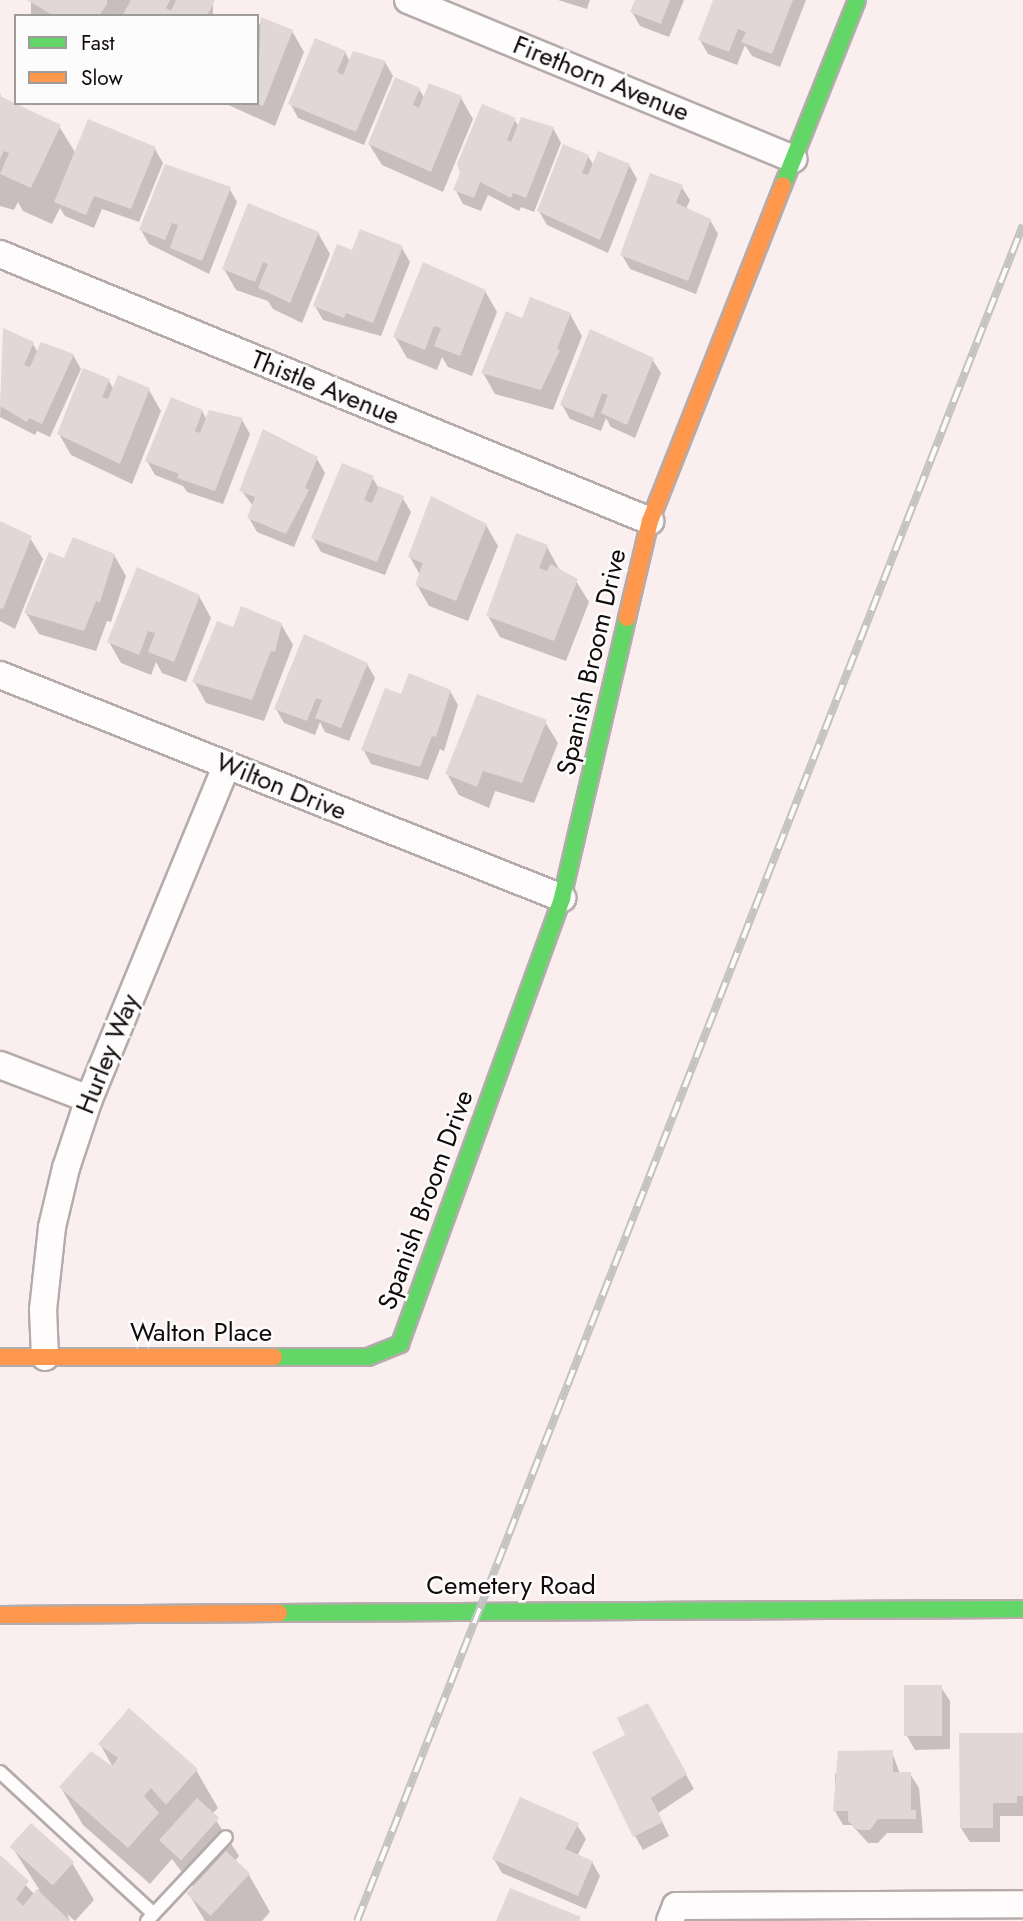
<!DOCTYPE html>
<html>
<head>
<meta charset="utf-8">
<style>
	body { margin:0 }
	#map { position:relative; width:1023px; height:1921px; overflow:hidden; background:#faeeee; font-family:Jost,sans-serif }
	div>[style] { position:absolute }
	.shadow>* { inset:0; background:#0003; transform-origin:0 0 }
	.building>* { inset:0; background:#e2d7d8; transform-origin:0 0 }
	.roads { filter:drop-shadow(2px 0 #b5abab) drop-shadow(-2px 0 #b5abab) drop-shadow(0 2px #b5abab) drop-shadow(0 -2px #b5abab) }
	.lane>* { height:12px; margin:-6px; padding:0 6px; transform-origin:6px; border-radius:6px; background:#fefcfc }
	.street>* { height:26px; margin:-13px; padding:0 13px; transform-origin:13px; border-radius:13px; background:#fefcfc }
	.fast>* { height:16px; margin:-8px; padding:0 8px; transform-origin:8px; border-radius:8px; background:#63d668 }
	.slow>* { height:16px; margin:-8px; padding:0 8px; transform-origin:8px; border-radius:8px; background:#ff974d }
	.rail>* { height:8px; margin-top:-4px; transform-origin:0; background:repeating-linear-gradient(90deg,#fcfcfc 0 16px,#c4c2c2 0 32px); box-sizing:border-box; border-block:2px solid #c4c2c2 }
	span { translate:-50% -50%; white-space:nowrap; text-align:center; line-height:1.15; -webkit-text-stroke:5px #fcfcfc; paint-order:stroke }
	.street-label { font-size:26px; color:#120a0a }
	.legend { position:absolute; left:14px; top:14px; width:245px; height:91px; box-sizing:border-box; background:#fcfcfc; border:2px solid #9e9b9b; margin:0; padding:9px 12px; list-style:none; font-size:21px; color:#120a0a }
	.legend li { display:flex; align-items:center; gap:14px; height:35px }
	.legend b { width:35px; border:2px solid #9e9b9b }
</style>
</head>
<body>
<div id="map">
	<div class="shadow">
		<i style="left:31px;top:0;width:182px;height:18px"></i>
		<i style="clip-path:polygon(558px 0,590px 0,587px 9px)"></i>
		<i style="clip-path:polygon(637px 0,684px 0,669px 37px,640px 26px,632px 12px)"></i>
		<i style="clip-path:polygon(715px 0,806px 0,780px 67px,752px 56px,745px 45px,737px 65px,708px 54px,700px 40px)"></i>
		<i style="clip-path:polygon(262px 19px,292px 31px,304px 52px,275px 126px,224px 103px,257px 103px,257px 30px)"></i>
		<i style="clip-path:polygon(345px 52px,350px 62px,385px 62px,393px 76px,364px 145px,298px 118px,290px 103px)"></i>
		<i style="clip-path:polygon(419px 89px,425px 99px,461px 98px,473px 119px,443px 192px,382px 165px,369px 144px)"></i>
		<i style="clip-path:polygon(0 93px,1px 98px,59px 126px,76px 154px,155px 149px,163px 163px,139px 222px,102px 209px,94px 228px,65px 216px,60px 208px,52px 224px,23px 211px,18px 202px,14px 210px,0 206px)"></i>
		<i style="clip-path:polygon(514px 119px,519px 127px,553px 128px,561px 143px,534px 212px,521px 207px,519px 211px,488px 195px,481px 211px,463px 204px,455px 189px,462px 173px)"></i>
		<i style="clip-path:polygon(588px 156px,594px 166px,629px 165px,637px 179px,608px 253px,547px 225px,539px 211px)"></i>
		<i style="clip-path:polygon(681px 186px,690px 200px,686px 209px,710px 220px,718px 234px,696px 294px,630px 269px,622px 255px)"></i>
		<i style="clip-path:polygon(229px 188px,237px 202px,209px 274px,149px 244px,141px 230px)"></i>
		<i style="clip-path:polygon(318px 233px,330px 254px,302px 323px,273px 309px,268px 301px,236px 290px,224px 269px)"></i>
		<i style="clip-path:polygon(402px 248px,410px 262px,381px 336px,323px 320px,315px 306px)"></i>
		<i style="clip-path:polygon(485px 291px,497px 312px,472px 376px,448px 367px,442px 357px,437px 370px,407px 358px,395px 337px)"></i>
		<i style="clip-path:polygon(570px 314px,582px 336px,553px 410px,495px 394px,483px 373px,523px 320px)"></i>
		<i style="clip-path:polygon(4px 330px,33px 344px,38px 353px,73px 355px,81px 369px,50px 437px,37px 431px,35px 435px,0 417px)"></i>
		<i style="clip-path:polygon(652px 359px,661px 373px,635px 438px,611px 427px,606px 418px,601px 431px,570px 419px,562px 405px)"></i>
		<i style="clip-path:polygon(109px 381px,114px 390px,149px 390px,161px 411px,132px 484px,71px 455px,59px 434px)"></i>
		<i style="clip-path:polygon(202px 411px,207px 420px,242px 420px,250px 434px,223px 504px,187px 492px,183px 486px,155px 475px,147px 461px)"></i>
		<i style="clip-path:polygon(317px 459px,325px 473px,294px 547px,257px 532px,249px 518px,253px 506px,241px 490px)"></i>
		<i style="clip-path:polygon(372px 477px,378px 487px,402px 497px,411px 512px,385px 575px,321px 552px,313px 538px)"></i>
		<i style="clip-path:polygon(486px 525px,498px 546px,468px 621px,429px 606px,417px 585px,420px 575px,410px 557px)"></i>
		<i style="clip-path:polygon(0 526px,30px 538px,43px 559px,15px 629px,0 621px)"></i>
		<i style="clip-path:polygon(547px 547px,559px 569px,576px 581px,589px 602px,566px 661px,500px 637px,488px 616px)"></i>
		<i style="clip-path:polygon(114px 555px,126px 576px,111px 622px,107px 621px,96px 651px,39px 634px,26px 613px,65px 560px)"></i>
		<i style="clip-path:polygon(199px 596px,211px 618px,186px 682px,162px 673px,156px 662px,151px 675px,121px 663px,109px 642px)"></i>
		<i style="clip-path:polygon(281px 624px,293px 645px,264px 721px,206px 703px,194px 681px,234px 629px)"></i>
		<i style="clip-path:polygon(367px 664px,375px 678px,349px 741px,325px 732px,320px 722px,315px 735px,284px 723px,276px 709px)"></i>
		<i style="clip-path:polygon(450px 691px,458px 705px,444px 751px,440px 749px,428px 780px,371px 764px,363px 749px,402px 696px)"></i>
		<i style="clip-path:polygon(545px 722px,558px 743px,534px 803px,495px 791px,489px 808px,459px 795px,447px 774px)"></i>
		<i style="clip-path:polygon(941px 1687px,950px 1701px,950px 1749px,915px 1750px,907px 1736px)"></i>
		<i style="clip-path:polygon(647px 1705px,694px 1789px,658px 1813px,669px 1836px,643px 1850px,635px 1836px,628px 1736px)"></i>
		<i style="clip-path:polygon(1023px 1735px,1023px 1816px,1000px 1816px,1000px 1842px,970px 1842px,961px 1828px)"></i>
		<i style="clip-path:polygon(100px 1744px,196px 1770px,218px 1808px,212px 1814px,239px 1856px,235px 1861px,249px 1875px,270px 1912px,262px 1921px,205px 1921px,189px 1894px,194px 1888px,172px 1859px,150px 1884px,83px 1825px,61px 1788px,115px 1771px)"></i>
		<i style="clip-path:polygon(892px 1752px,900px 1774px,910px 1774px,919px 1788px,923px 1833px,887px 1833px,878px 1843px,868px 1843px,852px 1825px,843px 1825px,835px 1811px,835px 1774px)"></i>
		<i style="clip-path:polygon(577px 1825px,586px 1839px,577px 1856px,592px 1862px,600px 1876px,586px 1909px,502px 1873px,494px 1859px)"></i>
		<i style="clip-path:polygon(12px 1847px,72px 1863px,94px 1900px,75px 1921px,67px 1914px,70px 1921px,0 1921px,0 1858px,35px 1895px,39px 1889px)"></i>
	</div>
	<div class="building">
		<i style="clip-path:polygon(27px 0,107px 0,107px 4px,99px 16px,54px 16px)"></i>
		<i style="clip-path:polygon(131px 0,170px 0,166px 8px,171px 11px,176px 0,215px 0,207px 16px,122px 16px)"></i>
		<i style="clip-path:polygon(635px 0,670px 0,661px 24px,630px 12px)"></i>
		<i style="clip-path:polygon(713px 0,793px 0,772px 54px,741px 42px,746px 32px,738px 29px,729px 52px,698px 40px)"></i>
		<i style="clip-path:polygon(261px 17px,293px 30px,263px 106px,257px 104px)"></i>
		<i style="clip-path:polygon(315px 38px,346px 51px,337px 72px,343px 75px,353px 51px,386px 61px,356px 132px,288px 104px)"></i>
		<i style="clip-path:polygon(395px 77px,420px 88px,413px 105px,419px 108px,429px 83px,462px 96px,431px 172px,368px 144px)"></i>
		<i style="clip-path:polygon(0 96px,61px 125px,31px 188px,0 174px,9px 153px,4px 151px,0 159px)"></i>
		<i style="clip-path:polygon(482px 104px,516px 118px,507px 140px,511px 142px,521px 117px,554px 127px,526px 198px,513px 193px,511px 198px,480px 182px,474px 198px,453px 190px,460px 173px,457px 164px)"></i>
		<i style="clip-path:polygon(88px 119px,156px 147px,131px 209px,94px 196px,86px 215px,54px 202px)"></i>
		<i style="clip-path:polygon(563px 144px,589px 155px,582px 173px,588px 175px,598px 151px,630px 164px,600px 240px,537px 211px)"></i>
		<i style="clip-path:polygon(165px 164px,231px 187px,202px 261px,170px 248px,178px 225px,172px 223px,165px 240px,139px 230px)"></i>
		<i style="clip-path:polygon(650px 173px,683px 185px,676px 203px,711px 219px,688px 281px,620px 255px)"></i>
		<i style="clip-path:polygon(248px 203px,319px 232px,290px 303px,258px 288px,268px 264px,263px 262px,255px 282px,222px 269px)"></i>
		<i style="clip-path:polygon(360px 229px,403px 246px,373px 323px,346px 313px,344px 318px,313px 306px,337px 244px,352px 250px)"></i>
		<i style="clip-path:polygon(423px 262px,486px 290px,460px 356px,434px 346px,441px 328px,434px 326px,425px 350px,393px 337px)"></i>
		<i style="clip-path:polygon(530px 297px,571px 313px,557px 349px,560px 350px,541px 390px,481px 373px,506px 311px,522px 318px)"></i>
		<i style="clip-path:polygon(3px 328px,34px 342px,24px 365px,30px 367px,41px 342px,74px 354px,42px 424px,29px 418px,27px 422px,0 406px)"></i>
		<i style="clip-path:polygon(590px 329px,654px 358px,627px 425px,601px 413px,608px 395px,602px 393px,593px 418px,560px 405px)"></i>
		<i style="clip-path:polygon(83px 368px,110px 379px,102px 397px,108px 399px,118px 375px,150px 388px,120px 464px,57px 434px)"></i>
		<i style="clip-path:polygon(171px 397px,203px 410px,195px 431px,200px 433px,209px 410px,243px 418px,215px 491px,177px 478px,179px 474px,145px 461px)"></i>
		<i style="clip-path:polygon(263px 429px,318px 457px,305px 488px,309px 490px,286px 534px,247px 518px,255px 497px,239px 491px)"></i>
		<i style="clip-path:polygon(342px 463px,374px 476px,364px 500px,372px 503px,379px 486px,404px 496px,377px 562px,311px 538px)"></i>
		<i style="clip-path:polygon(431px 496px,487px 524px,456px 601px,415px 585px,423px 563px,408px 557px)"></i>
		<i style="clip-path:polygon(0 521px,32px 536px,3px 609px,0 608px)"></i>
		<i style="clip-path:polygon(516px 533px,548px 545px,539px 568px,547px 571px,550px 564px,578px 579px,554px 641px,486px 616px)"></i>
		<i style="clip-path:polygon(73px 537px,115px 554px,100px 602px,96px 601px,84px 631px,24px 613px,49px 552px,64px 558px)"></i>
		<i style="clip-path:polygon(137px 567px,200px 595px,174px 662px,148px 652px,155px 633px,148px 631px,139px 655px,107px 642px)"></i>
		<i style="clip-path:polygon(241px 606px,282px 623px,275px 652px,271px 651px,252px 700px,192px 682px,217px 621px,233px 627px)"></i>
		<i style="clip-path:polygon(304px 634px,368px 663px,341px 728px,315px 718px,322px 700px,316px 698px,307px 721px,274px 709px)"></i>
		<i style="clip-path:polygon(409px 673px,451px 690px,436px 737px,432px 736px,420px 767px,361px 750px,385px 688px,401px 694px)"></i>
		<i style="clip-path:polygon(477px 694px,547px 720px,522px 783px,483px 771px,477px 787px,445px 774px)"></i>
		<i style="left:904px;top:1685px;width:38px;height:51px"></i>
		<i style="clip-path:polygon(648px 1703px,687px 1774px,651px 1798px,663px 1822px,633px 1837px,592px 1752px,625px 1735px,617px 1718px)"></i>
		<i style="clip-path:polygon(129px 1708px,198px 1769px,166px 1805px,151px 1788px,144px 1796px,159px 1813px,128px 1848px,59px 1787px,91px 1751px,112px 1766px,118px 1758px,98px 1744px)"></i>
		<i style="clip-path:polygon(959px 1733px,1023px 1733px,1023px 1796px,1017px 1796px,1017px 1803px,993px 1803px,993px 1828px,960px 1828px)"></i>
		<i style="clip-path:polygon(893px 1750px,893px 1772px,911px 1772px,911px 1810px,916px 1810px,916px 1819px,878px 1819px,870px 1830px,858px 1830px,848px 1821px,848px 1811px,833px 1811px,838px 1751px)"></i>
		<i style="clip-path:polygon(520px 1797px,579px 1823px,565px 1849px,593px 1861px,578px 1896px,492px 1859px)"></i>
		<i style="left:197px;top:1798px;width:30px;height:57px;rotate:42deg"></i>
		<i style="left:31px;top:1823px;width:58px;height:32px;rotate:42deg"></i>
		<i style="left:226px;top:1851px;width:33px;height:58px;rotate:43deg"></i>
		<i style="clip-path:polygon(0 1855px,29px 1881px,16px 1899px,23px 1906px,37px 1889px,70px 1921px,0 1921px)"></i>
		<i style="clip-path:polygon(510px 1888px,581px 1917px,579px 1921px,496px 1921px)"></i>
	</div>
	<div class="roads">
		<div class="lane">
			<i style="left:0;top:1772px;width:209px;rotate:42.7deg"></i>
			<i style="left:147px;top:1921px;width:115px;rotate:-46.8deg"></i>
		</div>
		<div class="street">
			<i style="left:408px;top:0;width:417px;rotate:22.4deg"></i>
			<i style="left:0;top:254px;width:703px;rotate:22.33deg"></i>
			<i style="left:0;top:675px;width:605px;rotate:21.64deg"></i>
			<i style="left:0;top:1065px;width:95px;rotate:20.9deg"></i>
			<i style="left:45px;top:1357px;width:47px;rotate:-92.4deg"></i>
			<i style="left:43px;top:1310px;width:83px;rotate:-83.8deg"></i>
			<i style="left:52px;top:1227px;width:61px;rotate:-76.7deg"></i>
			<i style="left:66px;top:1168px;width:73px;rotate:-71.6deg"></i>
			<i style="left:89px;top:1099px;width:361px;rotate:-67.6deg"></i>
			<i style="left:670px;top:1921px;width:16px;rotate:-68deg"></i>
			<i style="left:676px;top:1906px;width:347px;rotate:-0.3deg"></i>
		</div>
		<div class="fast">
			<i style="left:783px;top:185px;width:199px;rotate:-68.2deg"></i>
			<i style="left:274px;top:1357px;width:94px"></i>
			<i style="left:368px;top:1357px;width:35px;rotate:-22deg"></i>
			<i style="left:400px;top:1344px;width:475px;rotate:-70deg"></i>
			<i style="left:562px;top:898px;width:287px;rotate:-76.9deg"></i>
			<i style="left:279px;top:1613px;width:744px;rotate:-0.31deg"></i>
		</div>
		<div class="slow">
			<i style="left:627px;top:618px;width:100px;rotate:-76.7deg"></i>
			<i style="left:650px;top:521px;width:361px;rotate:-68.4deg"></i>
			<i style="left:0;top:1357px;width:274px"></i>
			<i style="left:0;top:1615px;width:279px;rotate:-0.4deg"></i>
		</div>
	</div>
	<div class="rail">
		<i style="left:357px;top:1921px;width:1822px;rotate:-68.56deg"></i>
	</div>
	<div class="street-label">
		<span style="left:601px;top:79px;rotate:22deg">Firethorn Avenue</span>
		<span style="left:325px;top:388px;rotate:22deg">Thistle Avenue</span>
		<span style="left:592px;top:662px;rotate:-77deg">Spanish Broom Drive</span>
		<span style="left:281px;top:787px;rotate:22deg">Wilton Drive</span>
		<span style="left:108px;top:1054px;rotate:-68deg">Hurley Way</span>
		<span style="left:426px;top:1200px;rotate:-70deg">Spanish Broom Drive</span>
		<span style="left:201px;top:1333px">Walton Place</span>
		<span style="left:511px;top:1586px">Cemetery Road</span>
	</div>
	<ul class="legend">
	<li><b style="height:9px;background:#63d668"></b>Fast</li>
	<li><b style="height:9px;background:#ff974d"></b>Slow</li>
	</ul>
</div>
</body>
</html>
